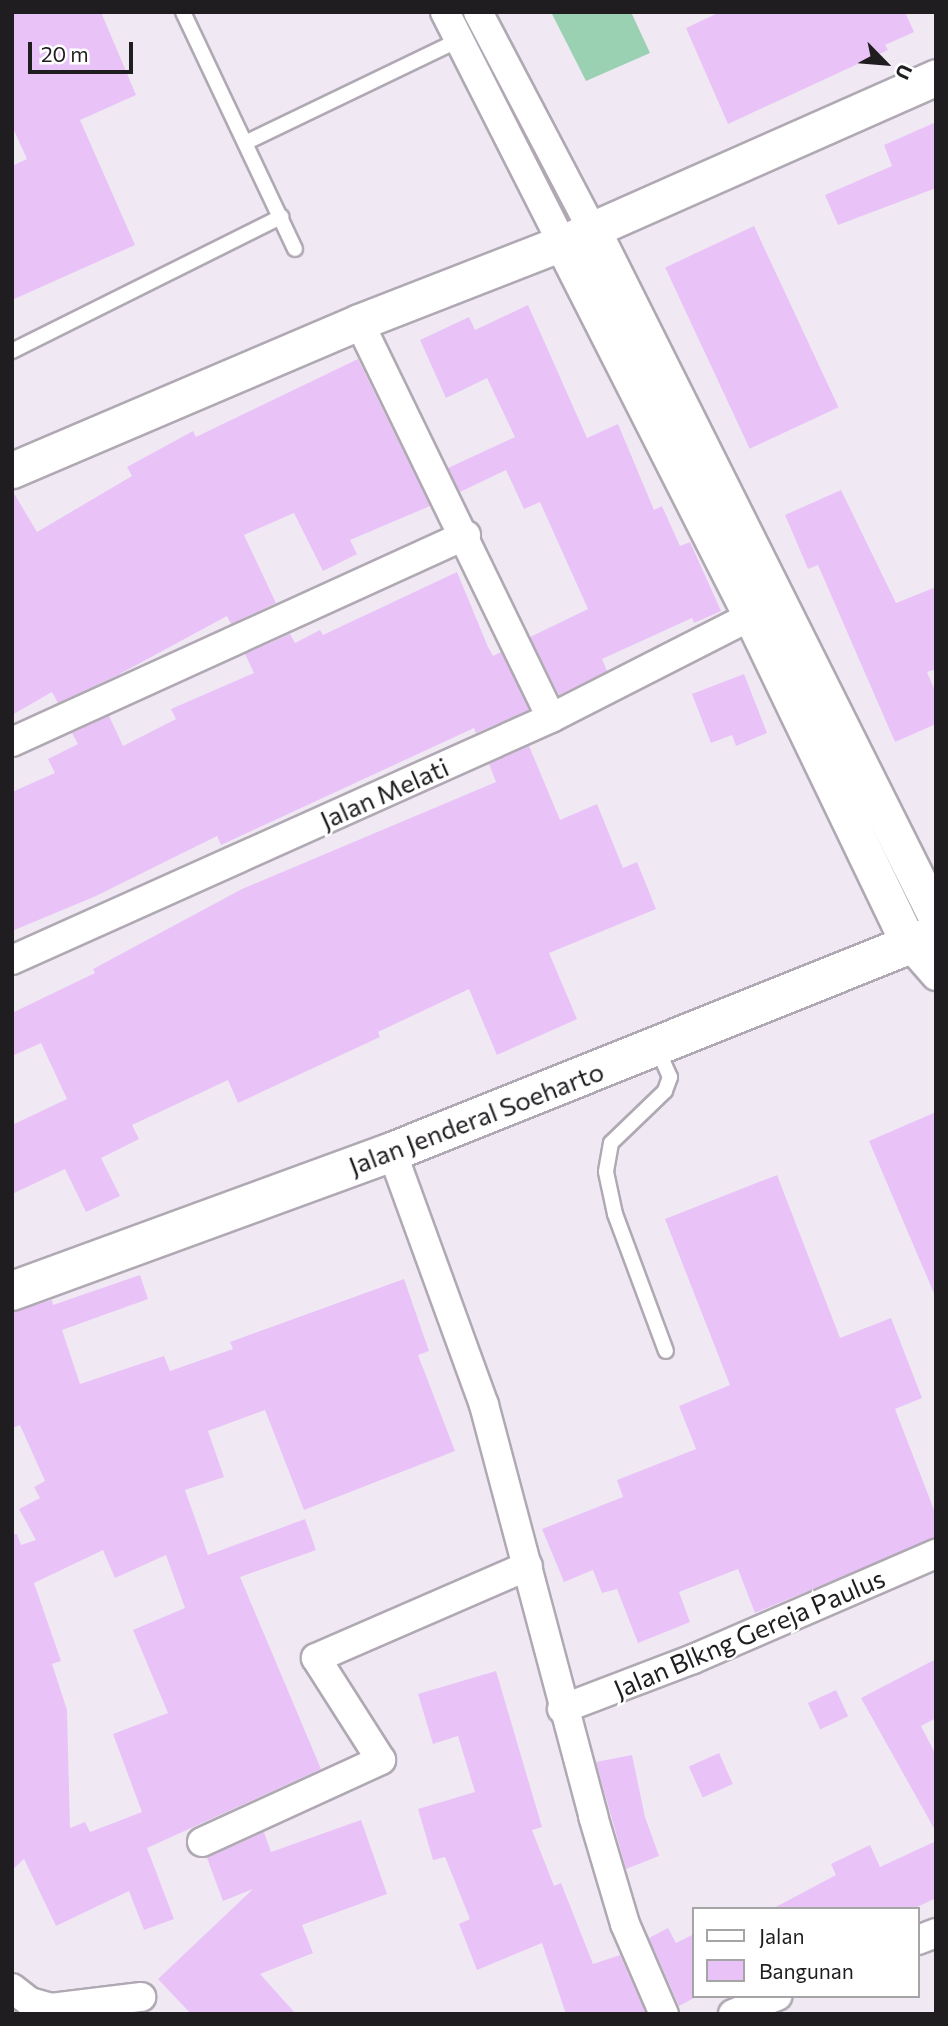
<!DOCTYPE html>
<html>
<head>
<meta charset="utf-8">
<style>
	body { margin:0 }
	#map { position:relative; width:948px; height:2026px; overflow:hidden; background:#f0e9f4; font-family:Commissioner,sans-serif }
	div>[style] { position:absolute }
	.green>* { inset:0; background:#9ad1b2 }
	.building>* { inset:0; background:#e9c3f8; transform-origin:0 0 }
	.roads { filter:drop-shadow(2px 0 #b0a9b3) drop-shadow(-2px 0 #b0a9b3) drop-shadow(0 2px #b0a9b3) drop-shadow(0 -2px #b0a9b3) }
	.service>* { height:14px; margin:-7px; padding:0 7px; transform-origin:7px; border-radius:7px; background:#fff }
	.minor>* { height:28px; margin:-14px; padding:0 14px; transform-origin:14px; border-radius:14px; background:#fff }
	.tertiary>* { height:35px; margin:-17.5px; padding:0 17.5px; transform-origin:17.5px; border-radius:17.5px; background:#fff }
	.primary>* { height:38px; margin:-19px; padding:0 19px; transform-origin:19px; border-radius:19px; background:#fff }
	span { translate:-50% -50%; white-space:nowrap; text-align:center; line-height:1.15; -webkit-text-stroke:5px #fff; paint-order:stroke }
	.street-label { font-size:26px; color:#201d21 }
	.frame { position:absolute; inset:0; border:14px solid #201d21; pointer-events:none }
	.legend { position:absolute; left:692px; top:1907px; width:228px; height:91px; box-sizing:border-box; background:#fff; border:2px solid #a6a5a6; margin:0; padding:9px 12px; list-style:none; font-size:21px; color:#201d21 }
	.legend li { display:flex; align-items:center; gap:14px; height:35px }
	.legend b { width:35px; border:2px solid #a6a5a6 }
	.north { position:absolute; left:850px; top:28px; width:70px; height:70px; -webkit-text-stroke:5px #fff; paint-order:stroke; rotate:115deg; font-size:19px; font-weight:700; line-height:28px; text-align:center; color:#201d21 }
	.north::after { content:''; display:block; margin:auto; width:24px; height:32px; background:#201d21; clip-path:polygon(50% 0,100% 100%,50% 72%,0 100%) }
	.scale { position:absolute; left:28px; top:42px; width:105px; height:32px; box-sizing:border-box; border:4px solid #201d21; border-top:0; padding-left:9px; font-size:21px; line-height:24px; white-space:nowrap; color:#201d21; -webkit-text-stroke:5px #fff; paint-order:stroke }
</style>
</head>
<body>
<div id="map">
	<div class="green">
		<i style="clip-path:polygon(551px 12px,631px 12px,650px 53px,586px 81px)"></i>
	</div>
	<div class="building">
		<i style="clip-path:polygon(12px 12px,101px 12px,136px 95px,80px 120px,135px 245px,12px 300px,12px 166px,27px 159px,12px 126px)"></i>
		<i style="clip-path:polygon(720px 12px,905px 12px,914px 32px,885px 45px,888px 50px,728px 124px,686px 28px)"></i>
		<i style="clip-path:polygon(936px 122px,936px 188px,838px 225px,825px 195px,892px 166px,884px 145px)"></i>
		<i style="left:754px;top:226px;width:200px;height:98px;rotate:65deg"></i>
		<i style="clip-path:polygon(528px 305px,587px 438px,618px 424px,654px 510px,662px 506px,680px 546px,690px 542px,721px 611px,694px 623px,692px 618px,602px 659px,607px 671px,559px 695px,530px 637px,588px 609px,540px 502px,524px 509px,506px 470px,460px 492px,448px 468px,515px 437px,487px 378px,446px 398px,420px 340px,469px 317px,475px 330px)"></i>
		<i style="clip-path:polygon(358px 359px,430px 506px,350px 540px,357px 554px,323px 571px,294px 513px,244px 535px,276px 603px,231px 624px,227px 616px,116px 676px,58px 703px,52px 692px,12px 715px,12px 490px,37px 532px,132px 476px,127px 467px,193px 431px,196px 437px)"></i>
		<i style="clip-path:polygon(841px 490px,896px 603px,936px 587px,936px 669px,927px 672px,936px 693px,936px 724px,895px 742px,818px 565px,808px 569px,785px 515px)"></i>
		<i style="clip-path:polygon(457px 572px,488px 647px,493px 656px,501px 652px,529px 710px,476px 733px,474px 728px,221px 845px,217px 836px,96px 896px,12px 931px,12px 792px,55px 773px,48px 759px,78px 744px,72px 733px,109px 716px,123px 746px,176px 719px,171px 709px,254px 673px,245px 654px,290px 634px,295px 643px,320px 630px,323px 635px)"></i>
		<i style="clip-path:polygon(744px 674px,767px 733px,736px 746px,732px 735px,711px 743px,692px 694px)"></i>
		<i style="clip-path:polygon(529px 746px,560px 820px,597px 804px,623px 868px,637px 862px,656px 909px,549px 953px,577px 1019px,497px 1055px,469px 989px,378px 1032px,380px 1037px,238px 1103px,228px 1080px,132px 1125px,139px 1139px,101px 1158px,120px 1196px,86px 1212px,65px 1169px,12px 1194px,12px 1125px,67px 1099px,41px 1043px,12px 1056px,12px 1013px,95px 973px,93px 969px,242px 889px,496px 782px,489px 764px)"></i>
		<i style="clip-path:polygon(936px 1112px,936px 1298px,869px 1141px)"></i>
		<i style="clip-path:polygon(777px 1175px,840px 1338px,891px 1318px,922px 1398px,895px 1409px,936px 1515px,936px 1538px,755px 1613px,738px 1569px,679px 1592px,690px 1622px,638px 1643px,617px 1589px,602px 1593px,593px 1570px,564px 1582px,542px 1529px,623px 1497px,617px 1480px,696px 1449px,679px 1406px,730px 1385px,665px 1219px)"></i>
		<i style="clip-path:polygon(evenodd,140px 1275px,148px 1299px,62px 1330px,80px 1384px,164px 1356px,170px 1371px,233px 1349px,230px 1342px,404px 1279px,429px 1351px,418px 1355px,455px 1451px,304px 1510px,265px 1410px,208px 1431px,224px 1477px,185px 1490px,208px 1555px,305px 1519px,316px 1550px,240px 1577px,321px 1769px,147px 1848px,174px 1919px,144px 1930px,129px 1891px,56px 1926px,24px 1859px,12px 1870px,12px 1534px,17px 1534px,21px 1545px,36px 1540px,19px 1509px,40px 1498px,34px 1487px,45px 1481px,20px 1425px,12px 1428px,12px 1312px,52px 1300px,53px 1305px,140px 1275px,103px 1550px,115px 1578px,166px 1555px,185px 1608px,133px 1630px,168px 1713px,113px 1734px,142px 1812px,90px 1832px,85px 1822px,70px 1828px,67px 1710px,52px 1664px,61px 1661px,34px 1583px,103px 1550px)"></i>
		<i style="clip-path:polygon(936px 1659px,936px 1718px,921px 1726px,936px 1755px,936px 1832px,861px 1698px)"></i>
		<i style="clip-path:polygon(496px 1671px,542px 1827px,532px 1830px,554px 1886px,561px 1883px,593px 1964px,620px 1955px,646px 2014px,566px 2014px,542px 1943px,477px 1970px,459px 1924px,470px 1919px,445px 1857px,433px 1860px,418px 1809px,475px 1792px,458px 1736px,433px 1744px,418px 1694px)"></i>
		<i style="left:836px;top:1690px;width:29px;height:31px;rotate:65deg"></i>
		<i style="left:719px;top:1753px;width:34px;height:33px;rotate:66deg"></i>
		<i style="clip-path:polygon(632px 1755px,645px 1817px,659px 1856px,626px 1869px,596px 1762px)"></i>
		<i style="clip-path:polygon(361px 1820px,387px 1894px,302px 1925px,313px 1953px,260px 1974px,296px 2014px,191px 2014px,158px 1979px,253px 1889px,223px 1901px,207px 1858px,264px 1832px,271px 1852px)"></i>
		<i style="clip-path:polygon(936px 1841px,936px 1898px,913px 1909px,772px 1909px,836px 1875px,831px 1864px,870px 1845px,880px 1867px)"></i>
		<i style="clip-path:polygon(668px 1928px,676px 1943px,694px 1934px,694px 1998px,679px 2006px,649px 1938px)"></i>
	</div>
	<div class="roads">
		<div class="service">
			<i style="left:183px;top:12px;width:262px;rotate:64.7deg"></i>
			<i style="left:247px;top:142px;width:235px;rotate:-25.7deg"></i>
			<i style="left:12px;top:351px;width:301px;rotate:-26.5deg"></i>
			<i style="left:657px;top:1048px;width:32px;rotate:66deg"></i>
			<i style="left:670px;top:1077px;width:15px;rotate:110deg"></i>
			<i style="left:665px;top:1091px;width:75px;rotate:136.1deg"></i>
			<i style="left:611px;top:1143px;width:29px;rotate:100deg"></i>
			<i style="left:606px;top:1172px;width:43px;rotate:77.9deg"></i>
			<i style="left:615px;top:1214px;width:146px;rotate:69.6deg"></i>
		</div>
		<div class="minor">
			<i style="left:445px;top:12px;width:259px;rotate:63.1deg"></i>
			<i style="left:478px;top:12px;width:245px;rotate:62.3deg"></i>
			<i style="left:359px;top:322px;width:440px;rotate:64.1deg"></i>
			<i style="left:12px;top:742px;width:499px;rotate:-24.5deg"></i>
			<i style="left:909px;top:945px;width:41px;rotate:48.9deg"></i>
			<i style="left:12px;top:960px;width:591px;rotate:-24.18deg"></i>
			<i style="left:551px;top:718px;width:225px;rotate:-27deg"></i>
			<i style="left:392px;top:1152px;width:269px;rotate:70deg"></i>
			<i style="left:484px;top:1405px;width:425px;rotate:75.1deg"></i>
			<i style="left:593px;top:1816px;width:113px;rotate:73.5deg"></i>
			<i style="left:625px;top:1924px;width:98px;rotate:66.6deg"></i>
			<i style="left:562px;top:1709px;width:140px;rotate:-20.9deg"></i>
			<i style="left:693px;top:1659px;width:265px;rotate:-23.4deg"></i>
			<i style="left:202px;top:1842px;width:197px;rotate:-24.6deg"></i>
			<i style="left:381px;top:1760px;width:121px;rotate:-122.5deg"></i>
			<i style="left:316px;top:1658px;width:231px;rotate:-23.5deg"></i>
			<i style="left:918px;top:1940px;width:19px;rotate:-21deg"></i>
			<i style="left:12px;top:1988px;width:23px;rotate:38deg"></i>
			<i style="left:30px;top:2002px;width:22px;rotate:16deg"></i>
			<i style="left:51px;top:2008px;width:91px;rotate:-7deg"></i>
			<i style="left:733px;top:2014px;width:48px;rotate:-22.2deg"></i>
		</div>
		<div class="tertiary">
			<i style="left:592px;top:229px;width:769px;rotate:63.43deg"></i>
			<i style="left:562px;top:243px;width:418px;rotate:63.1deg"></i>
			<i style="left:751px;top:616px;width:365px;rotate:64.3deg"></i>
			<i style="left:12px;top:470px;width:377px;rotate:-23.1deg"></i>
			<i style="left:359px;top:322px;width:218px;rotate:-21.3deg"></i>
			<i style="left:562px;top:243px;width:409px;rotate:-23.9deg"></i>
		</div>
		<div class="primary">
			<i style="left:12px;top:1291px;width:405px;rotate:-20.1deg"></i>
			<i style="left:392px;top:1152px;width:586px;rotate:-21.84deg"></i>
		</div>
	</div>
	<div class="street-label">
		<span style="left:384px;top:793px;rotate:-24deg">Jalan Melati</span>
		<span style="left:476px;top:1118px;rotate:-21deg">Jalan Jenderal Soeharto</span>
		<span style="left:749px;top:1633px;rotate:-23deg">Jalan Blkng Gereja Paulus</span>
	</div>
	<div class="frame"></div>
	<ul class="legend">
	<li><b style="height:9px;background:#fff"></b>Jalan</li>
	<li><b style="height:19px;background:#e9c3f8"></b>Bangunan</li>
	</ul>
	<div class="north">U</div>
	<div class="scale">20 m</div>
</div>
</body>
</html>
